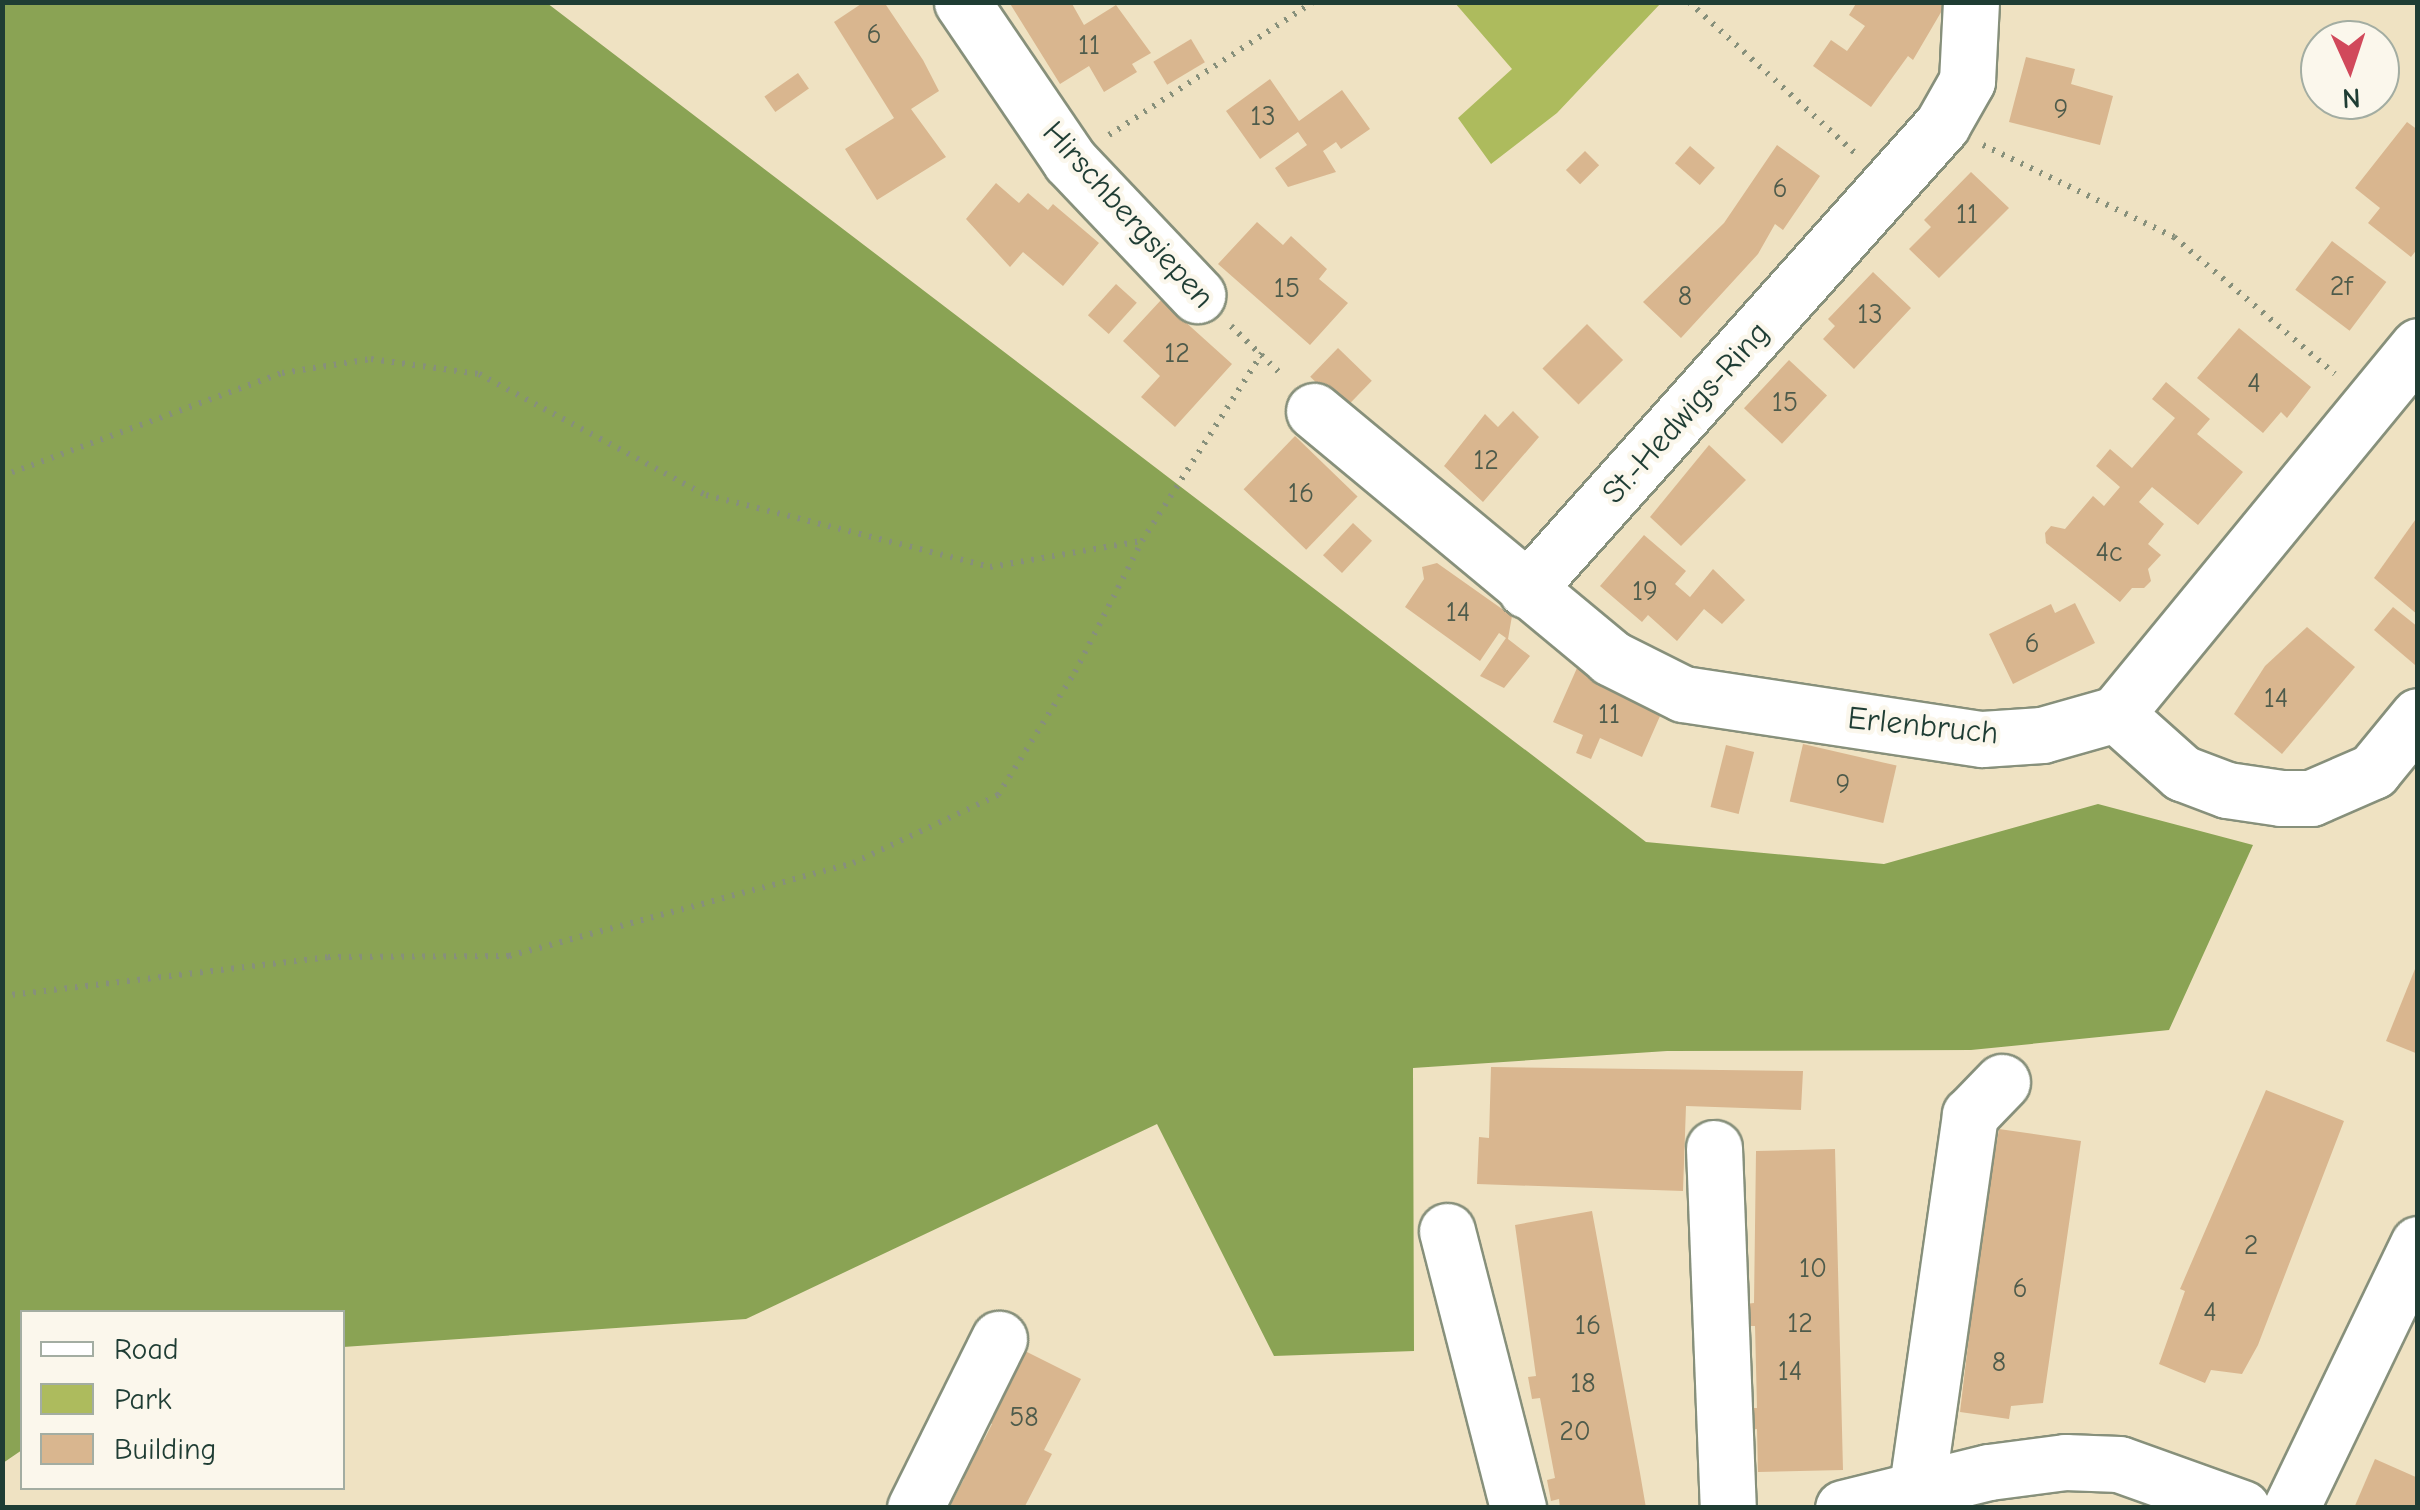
<!DOCTYPE html>
<html>
<head>
<meta charset="utf-8">
<style>
	body { margin:0 }
	#map { position:relative; width:2420px; height:1510px; overflow:hidden; background:#efe2c2; font-family:"Comic Neue",sans-serif }
	div>[style] { position:absolute }
	.green>* { inset:0; background:#adbb5d }
	.forest>* { inset:0; background:#8aa354 }
	.building>* { inset:0; background:#d9b68f; transform-origin:0 0 }
	.path>* { height:6px; margin-top:-3px; transform-origin:0; background:repeating-linear-gradient(90deg,#87907b 0 2.5px,transparent 0 10.5px) }
	.roads { filter:drop-shadow(2px 0 #87907b) drop-shadow(-2px 0 #87907b) drop-shadow(0 2px #87907b) drop-shadow(0 -2px #87907b) }
	.minor>* { height:55px; margin:-27.5px; padding:0 27.5px; transform-origin:27.5px; border-radius:27.5px; background:#fff }
	span { translate:-50% -50%; white-space:nowrap; text-align:center; line-height:1.15; -webkit-text-stroke:9px #fbf7ec; paint-order:stroke }
	.number-label { font-size:28px; color:#4e5b4b }
	.number-label span { -webkit-text-stroke-width:0 }
	.street-label { font-size:32px; color:#1f3d34 }
	.frame { position:absolute; inset:0; border:5px solid #1f3d34; pointer-events:none }
	.legend { position:absolute; left:20px; top:1310px; width:325px; height:180px; box-sizing:border-box; background:#fbf7ec; border:2px solid #a3ada2; margin:0; padding:12px 18px; list-style:none; font-size:30px; color:#1f3d34 }
	.legend li { display:flex; align-items:center; gap:20px; height:50px }
	.legend b { width:50px; border:2px solid #a3ada2 }
	.north { position:absolute; left:2300px; top:20px; width:100px; height:100px; box-sizing:border-box; background:#fbf7ec; border:2px solid #a3ada2; border-radius:50%; rotate:177deg; font-size:28px; font-weight:700; line-height:40px; text-align:center; color:#1f3d34 }
	.north::after { content:''; display:block; margin:auto; width:35px; height:45px; background:#d1495b; clip-path:polygon(50% 0,100% 100%,50% 72%,0 100%) }
</style>
</head>
<body>
<div id="map">
	<div class="green">
		<i style="clip-path:polygon(1455px 3px,1661px 3px,1557px 113px,1491px 164px,1458px 118px,1512px 69px)"></i>
	</div>
	<div class="forest">
		<i style="clip-path:polygon(3px 2px,547px 3px,1646px 842px,1884px 864px,2098px 804px,2253px 845px,2169px 1030px,1971px 1050px,1667px 1051px,1413px 1068px,1414px 1351px,1274px 1356px,1157px 1124px,746px 1319px,343px 1347px,342px 1312px,22px 1312px,22px 1450px,3px 1463px)"></i>
	</div>
	<div class="building">
		<i style="clip-path:polygon(864px 2px,884px 2px,923px 60px,939px 91px,911px 109px,946px 157px,877px 200px,845px 149px,894px 118px,834px 22px)"></i>
		<i style="clip-path:polygon(1009px 2px,1071px 2px,1084px 25px,1116px 5px,1151px 53px,1132px 64px,1137px 72px,1104px 92px,1089px 66px,1060px 84px)"></i>
		<i style="clip-path:polygon(1857px 2px,1947px 2px,1913px 60px,1908px 56px,1871px 107px,1813px 66px,1831px 40px,1847px 51px,1865px 26px,1849px 15px)"></i>
		<i style="left:1191px;top:39px;width:27px;height:44px;rotate:59deg"></i>
		<i style="clip-path:polygon(2026px 57px,2075px 69px,2071px 84px,2113px 96px,2100px 145px,2009px 122px)"></i>
		<i style="left:798px;top:73px;width:19px;height:41px;rotate:55deg"></i>
		<i style="clip-path:polygon(1270px 79px,1299px 121px,1342px 90px,1370px 129px,1341px 149px,1336px 142px,1323px 151px,1336px 172px,1288px 187px,1275px 168px,1307px 145px,1298px 132px,1260px 159px,1226px 111px)"></i>
		<i style="clip-path:polygon(2407px 122px,2418px 130px,2418px 248px,2411px 257px,2368px 223px,2380px 208px,2355px 188px)"></i>
		<i style="clip-path:polygon(1777px 145px,1820px 176px,1783px 230px,1775px 224px,1758px 254px,1681px 338px,1643px 302px,1724px 223px)"></i>
		<i style="left:1690px;top:146px;width:33px;height:23px;rotate:41deg"></i>
		<i style="left:1585px;top:151px;width:20px;height:27px;rotate:45deg"></i>
		<i style="clip-path:polygon(1971px 172px,2009px 208px,1939px 278px,1909px 249px,1931px 227px,1924px 220px)"></i>
		<i style="clip-path:polygon(996px 183px,1019px 203px,1028px 193px,1048px 210px,1053px 204px,1099px 243px,1063px 286px,1023px 252px,1010px 267px,966px 219px)"></i>
		<i style="clip-path:polygon(1257px 222px,1283px 245px,1291px 236px,1327px 269px,1319px 279px,1348px 303px,1310px 345px,1218px 264px)"></i>
		<i style="left:2332px;top:241px;width:68px;height:61px;rotate:37deg"></i>
		<i style="clip-path:polygon(1873px 272px,1911px 308px,1854px 369px,1823px 339px,1835px 326px,1828px 319px)"></i>
		<i style="left:1116px;top:284px;width:28px;height:42px;rotate:42deg"></i>
		<i style="clip-path:polygon(1161px 300px,1232px 364px,1175px 427px,1141px 397px,1160px 376px,1123px 341px)"></i>
		<i style="left:1587px;top:324px;width:51px;height:63px;rotate:45deg"></i>
		<i style="clip-path:polygon(2239px 328px,2311px 387px,2287px 418px,2281px 412px,2263px 433px,2197px 378px)"></i>
		<i style="left:1338px;top:348px;width:47px;height:40px;rotate:44deg"></i>
		<i style="left:1789px;top:360px;width:52px;height:66px;rotate:43deg"></i>
		<i style="clip-path:polygon(2166px 382px,2210px 419px,2197px 434px,2243px 472px,2198px 525px,2152px 487px,2139px 502px,2164px 524px,2148px 544px,2161px 555px,2148px 569px,2151px 581px,2144px 588px,2132px 588px,2120px 602px,2046px 543px,2045px 533px,2051px 526px,2065px 529px,2093px 496px,2104px 506px,2120px 487px,2096px 466px,2110px 449px,2132px 468px,2175px 418px,2152px 399px)"></i>
		<i style="clip-path:polygon(1513px 411px,1539px 437px,1483px 502px,1444px 466px,1485px 414px,1498px 427px)"></i>
		<i style="left:1295px;top:436px;width:87px;height:74px;rotate:44deg"></i>
		<i style="clip-path:polygon(1709px 445px,1746px 480px,1681px 546px,1650px 517px)"></i>
		<i style="clip-path:polygon(2418px 516px,2418px 615px,2374px 578px)"></i>
		<i style="left:1353px;top:523px;width:26px;height:44px;rotate:43deg"></i>
		<i style="clip-path:polygon(1644px 535px,1686px 571px,1675px 584px,1690px 597px,1713px 569px,1745px 600px,1722px 624px,1704px 609px,1677px 641px,1648px 615px,1642px 622px,1600px 586px)"></i>
		<i style="clip-path:polygon(1437px 563px,1512px 616px,1508px 639px,1530px 656px,1504px 688px,1480px 676px,1506px 638px,1499px 633px,1480px 661px,1405px 607px,1424px 579px,1422px 567px)"></i>
		<i style="clip-path:polygon(2075px 603px,2095px 643px,2013px 684px,1989px 634px,2051px 604px,2055px 613px)"></i>
		<i style="clip-path:polygon(2393px 607px,2418px 627px,2415px 665px,2374px 630px)"></i>
		<i style="clip-path:polygon(2307px 627px,2355px 667px,2282px 754px,2234px 714px,2265px 666px)"></i>
		<i style="clip-path:polygon(1577px 668px,1664px 707px,1642px 757px,1600px 738px,1591px 759px,1576px 753px,1583px 735px,1553px 722px)"></i>
		<i style="left:1803px;top:744px;width:96px;height:59px;rotate:13deg"></i>
		<i style="left:1726px;top:745px;width:29px;height:64px;rotate:14deg"></i>
		<i style="clip-path:polygon(2417px 964px,2418px 964px,2418px 1054px,2386px 1041px)"></i>
		<i style="clip-path:polygon(1491px 1067px,1803px 1071px,1801px 1110px,1686px 1106px,1683px 1191px,1477px 1184px,1479px 1137px,1489px 1138px)"></i>
		<i style="clip-path:polygon(2266px 1090px,2344px 1121px,2258px 1345px,2242px 1374px,2211px 1370px,2205px 1383px,2159px 1364px,2185px 1291px,2180px 1289px)"></i>
		<i style="clip-path:polygon(1999px 1129px,2081px 1141px,2043px 1403px,2011px 1406px,2009px 1419px,1960px 1412px,1969px 1336px,1963px 1336px)"></i>
		<i style="clip-path:polygon(1835px 1149px,1843px 1470px,1758px 1472px,1757px 1429px,1749px 1430px,1748px 1408px,1757px 1408px,1755px 1326px,1746px 1326px,1745px 1304px,1754px 1303px,1756px 1151px)"></i>
		<i style="clip-path:polygon(1592px 1211px,1640px 1473px,1646px 1508px,1560px 1508px,1559px 1499px,1551px 1501px,1547px 1480px,1555px 1478px,1540px 1398px,1532px 1399px,1528px 1377px,1536px 1376px,1515px 1225px)"></i>
		<i style="clip-path:polygon(1021px 1349px,1081px 1379px,1044px 1450px,1052px 1454px,1024px 1508px,949px 1508px,964px 1479px,956px 1475px,976px 1436px,984px 1440px,992px 1424px,985px 1420px)"></i>
		<i style="clip-path:polygon(2375px 1459px,2418px 1478px,2418px 1508px,2354px 1508px)"></i>
	</div>
	<div class="path">
		<i style="left:1689px;top:2px;width:224px;rotate:42.3deg"></i>
		<i style="left:1109px;top:135px;width:244px;rotate:-33.1deg"></i>
		<i style="left:1983px;top:145px;width:212px;rotate:25.7deg"></i>
		<i style="left:2174px;top:237px;width:211px;rotate:40.4deg"></i>
		<i style="left:1231px;top:326px;width:72px;rotate:43.9deg"></i>
		<i style="left:2px;top:476px;width:298px;rotate:-20.2deg"></i>
		<i style="left:282px;top:373px;width:90px;rotate:-8.9deg"></i>
		<i style="left:371px;top:359px;width:109px;rotate:7.9deg"></i>
		<i style="left:479px;top:374px;width:257px;rotate:28.1deg"></i>
		<i style="left:706px;top:495px;width:293px;rotate:14.2deg"></i>
		<i style="left:990px;top:567px;width:153px;rotate:-9.8deg"></i>
		<i style="left:2px;top:996px;width:328px;rotate:-6.8deg"></i>
		<i style="left:328px;top:957px;width:181px;rotate:-0.3deg"></i>
		<i style="left:509px;top:956px;width:356px;rotate:-15.1deg"></i>
		<i style="left:853px;top:863px;width:160px;rotate:-25.1deg"></i>
		<i style="left:998px;top:795px;width:145px;rotate:-58deg"></i>
		<i style="left:1075px;top:672px;width:147px;rotate:-62.9deg"></i>
		<i style="left:1142px;top:541px;width:223px;rotate:-57.4deg"></i>
	</div>
	<div class="roads">
		<div class="minor">
			<i style="left:962px;top:2px;width:192px;rotate:55.8deg"></i>
			<i style="left:1070px;top:161px;width:185px;rotate:46.5deg"></i>
			<i style="left:1314px;top:411px;width:386px;rotate:39.7deg"></i>
			<i style="left:1611px;top:658px;width:80px;rotate:26.6deg"></i>
			<i style="left:1683px;top:694px;width:302px;rotate:8.6deg"></i>
			<i style="left:1982px;top:739px;width:60px;rotate:-3.8deg"></i>
			<i style="left:2042px;top:735px;width:77px;rotate:-15.8deg"></i>
			<i style="left:2116px;top:714px;width:476px;rotate:-50.6deg"></i>
			<i style="left:1526px;top:590px;width:624px;rotate:-48.18deg"></i>
			<i style="left:1942px;top:125px;width:51px;rotate:-60.4deg"></i>
			<i style="left:1967px;top:81px;width:79px;rotate:-87.1deg"></i>
			<i style="left:2116px;top:714px;width:89px;rotate:41.8deg"></i>
			<i style="left:2182px;top:773px;width:48px;rotate:20.7deg"></i>
			<i style="left:2227px;top:790px;width:55px;rotate:8.4deg"></i>
			<i style="left:2281px;top:798px;width:30px"></i>
			<i style="left:2311px;top:798px;width:68px;rotate:-23.5deg"></i>
			<i style="left:2373px;top:771px;width:71px;rotate:-50.7deg"></i>
			<i style="left:1714px;top:1148px;width:360px;rotate:87.8deg"></i>
			<i style="left:1447px;top:1231px;width:286px;rotate:75.6deg"></i>
			<i style="left:1917px;top:1487px;width:376px;rotate:-81.9deg"></i>
			<i style="left:1970px;top:1115px;width:46px;rotate:-45.9deg"></i>
			<i style="left:915px;top:1508px;width:189px;rotate:-63.6deg"></i>
			<i style="left:1843px;top:1508px;width:150px;rotate:-13.9deg"></i>
			<i style="left:1989px;top:1472px;width:77px;rotate:-7.5deg"></i>
			<i style="left:2065px;top:1462px;width:54px;rotate:2.1deg"></i>
			<i style="left:2119px;top:1464px;width:131px;rotate:19.7deg"></i>
			<i style="left:2291px;top:1508px;width:293px;rotate:-64.3deg"></i>
		</div>
	</div>
	<div class="number-label">
		<span style="left:874px;top:34px">6</span>
		<span style="left:1089px;top:45px">11</span>
		<span style="left:2061px;top:109px">9</span>
		<span style="left:1263px;top:116px">13</span>
		<span style="left:1780px;top:188px">6</span>
		<span style="left:1967px;top:214px">11</span>
		<span style="left:2341px;top:286px">2f</span>
		<span style="left:1287px;top:288px">15</span>
		<span style="left:1685px;top:296px">8</span>
		<span style="left:1870px;top:314px">13</span>
		<span style="left:1177px;top:353px">12</span>
		<span style="left:2254px;top:383px">4</span>
		<span style="left:1785px;top:402px">15</span>
		<span style="left:1486px;top:460px">12</span>
		<span style="left:1301px;top:493px">16</span>
		<span style="left:2109px;top:552px">4c</span>
		<span style="left:1645px;top:591px">19</span>
		<span style="left:1458px;top:612px">14</span>
		<span style="left:2032px;top:643px">6</span>
		<span style="left:2276px;top:698px">14</span>
		<span style="left:1609px;top:714px">11</span>
		<span style="left:1843px;top:784px">9</span>
		<span style="left:2251px;top:1245px">2</span>
		<span style="left:1813px;top:1268px">10</span>
		<span style="left:2020px;top:1288px">6</span>
		<span style="left:2210px;top:1312px">4</span>
		<span style="left:1800px;top:1323px">12</span>
		<span style="left:1588px;top:1325px">16</span>
		<span style="left:1999px;top:1362px">8</span>
		<span style="left:1790px;top:1371px">14</span>
		<span style="left:1583px;top:1383px">18</span>
		<span style="left:1024px;top:1417px">58</span>
		<span style="left:1575px;top:1431px">20</span>
	</div>
	<div class="street-label">
		<span style="left:1128px;top:215px;rotate:48deg">Hirschbergsiepen</span>
		<span style="left:1686px;top:413px;rotate:-48deg">St.-Hedwigs-Ring</span>
		<span style="left:1923px;top:726px;rotate:6deg">Erlenbruch</span>
	</div>
	<div class="frame"></div>
	<ul class="legend">
	<li><b style="height:12px;background:#fff"></b>Road</li>
	<li><b style="height:28px;background:#adbb5d"></b>Park</li>
	<li><b style="height:28px;background:#d9b68f"></b>Building</li>
	</ul>
	<div class="north">N</div>
</div>
</body>
</html>
